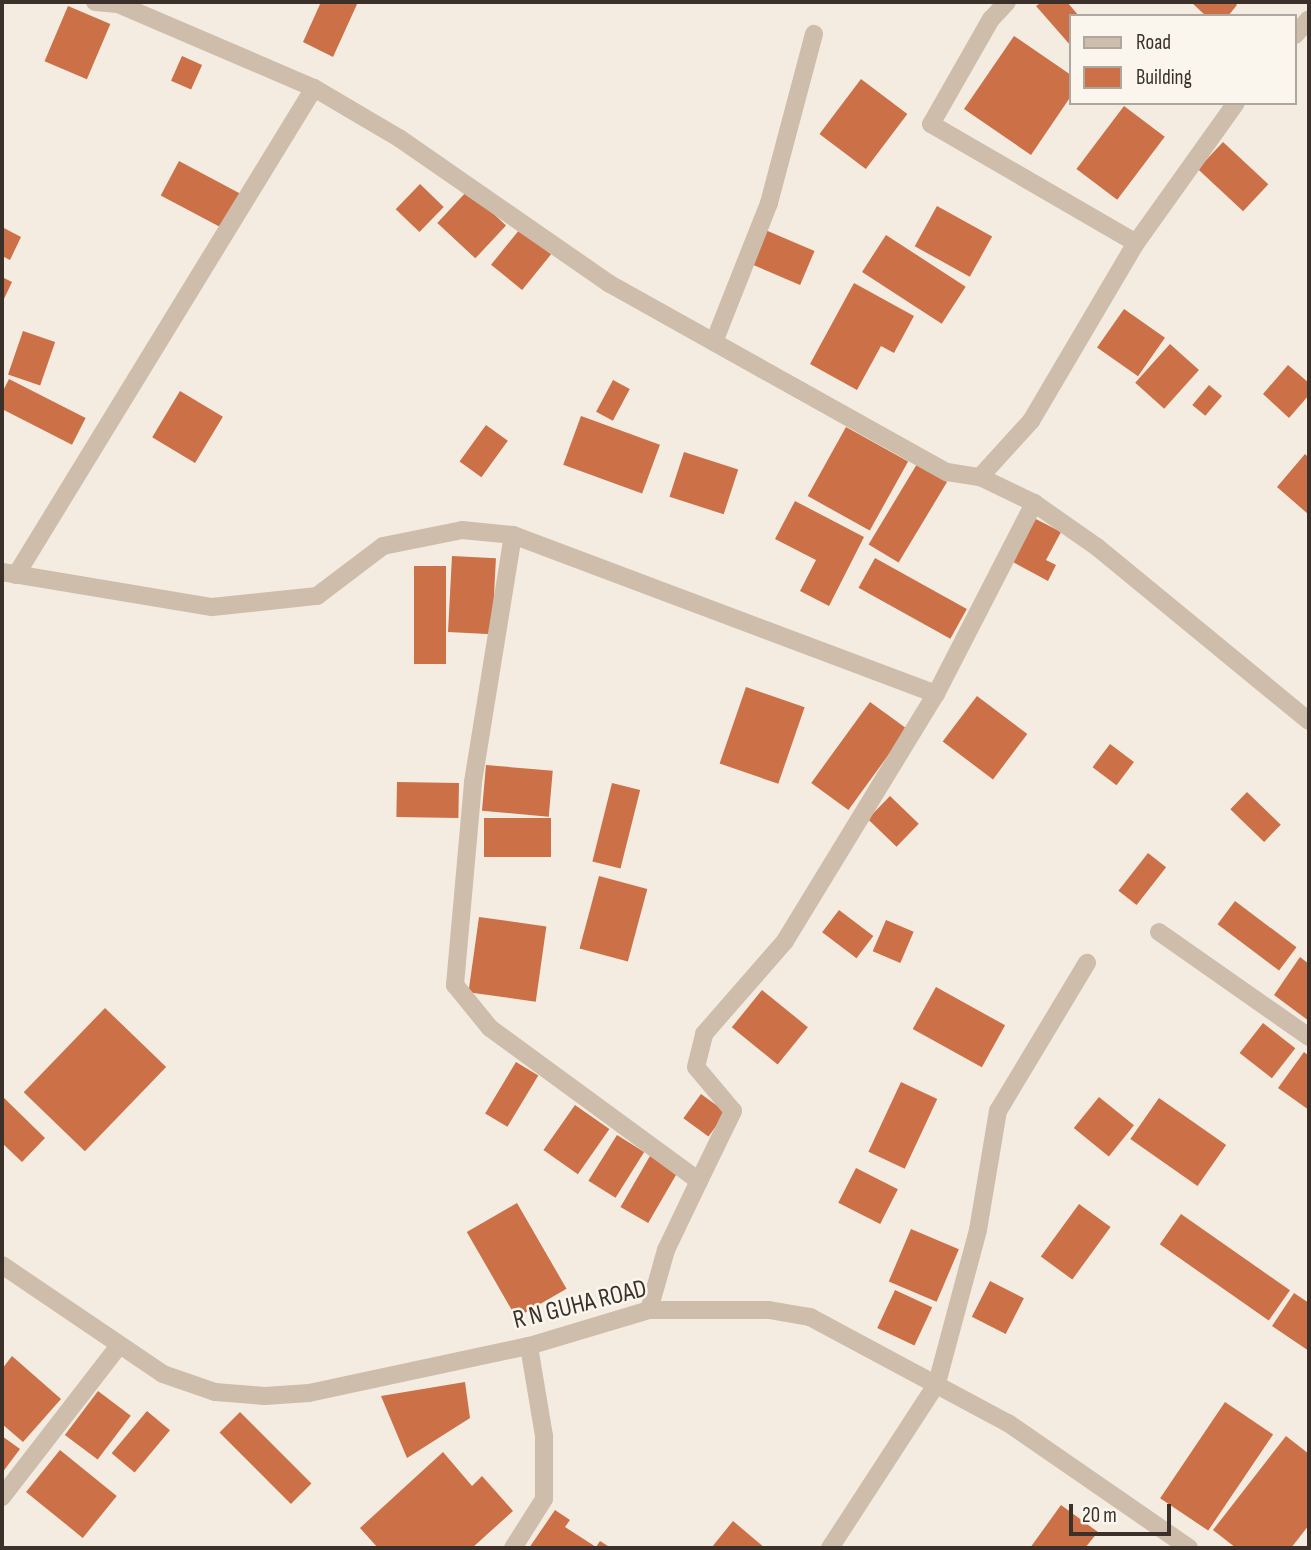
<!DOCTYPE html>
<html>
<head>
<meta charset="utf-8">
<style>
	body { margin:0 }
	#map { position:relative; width:1311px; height:1550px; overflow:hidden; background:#f4ece0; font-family:"Sofia Sans Condensed",sans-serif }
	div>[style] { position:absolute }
	.building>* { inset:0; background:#cb7047; transform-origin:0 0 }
	.minor>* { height:18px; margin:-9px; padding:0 9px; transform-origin:9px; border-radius:9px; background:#cebdab }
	span { translate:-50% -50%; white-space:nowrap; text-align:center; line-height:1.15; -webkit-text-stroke:5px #fbf6ed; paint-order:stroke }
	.street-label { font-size:26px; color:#3b312a }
	.frame { position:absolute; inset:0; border:4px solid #3b312a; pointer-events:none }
	.legend { position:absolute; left:1069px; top:14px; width:228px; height:91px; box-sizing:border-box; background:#fbf6ed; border:2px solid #aea79f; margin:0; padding:9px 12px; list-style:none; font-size:21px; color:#3b312a }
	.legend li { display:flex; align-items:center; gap:14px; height:35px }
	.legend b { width:35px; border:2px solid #aea79f }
	.scale { position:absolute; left:1069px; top:1504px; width:102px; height:32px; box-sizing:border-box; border:4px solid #3b312a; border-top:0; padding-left:9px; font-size:21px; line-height:24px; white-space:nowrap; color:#3b312a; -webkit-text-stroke:5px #fbf6ed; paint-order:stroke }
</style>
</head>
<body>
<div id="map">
	<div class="building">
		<i style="clip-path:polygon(321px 2px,358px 2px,333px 57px,303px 42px)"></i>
		<i style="clip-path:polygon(1042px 2px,1067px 2px,1079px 16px,1071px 16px,1071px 46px,1036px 6px)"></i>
		<i style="clip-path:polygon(1191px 2px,1234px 2px,1237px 5px,1228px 16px,1206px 16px)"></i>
		<i style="left:68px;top:6px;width:46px;height:60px;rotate:23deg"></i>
		<i style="clip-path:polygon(1014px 36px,1071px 75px,1071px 96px,1031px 155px,964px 109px)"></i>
		<i style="left:182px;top:56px;width:22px;height:27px;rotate:24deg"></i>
		<i style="left:861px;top:79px;width:58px;height:69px;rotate:37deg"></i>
		<i style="left:1124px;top:106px;width:51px;height:79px;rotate:37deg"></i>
		<i style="left:1223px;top:142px;width:62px;height:37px;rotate:43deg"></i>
		<i style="left:179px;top:161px;width:69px;height:39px;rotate:28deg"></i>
		<i style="left:420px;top:184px;width:33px;height:35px;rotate:44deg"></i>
		<i style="left:468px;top:190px;width:52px;height:45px;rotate:43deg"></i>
		<i style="left:937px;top:206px;width:63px;height:46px;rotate:29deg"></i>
		<i style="clip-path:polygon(2px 227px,21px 237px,10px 260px,2px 256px)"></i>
		<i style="left:520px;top:229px;width:40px;height:46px;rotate:39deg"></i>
		<i style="left:763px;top:229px;width:56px;height:37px;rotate:23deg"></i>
		<i style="left:886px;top:235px;width:95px;height:44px;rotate:33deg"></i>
		<i style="clip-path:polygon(2px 277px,12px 282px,2px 303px)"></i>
		<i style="clip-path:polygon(854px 283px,914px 316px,894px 353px,881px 346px,857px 390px,810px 364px)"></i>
		<i style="left:1124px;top:309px;width:50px;height:47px;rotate:35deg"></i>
		<i style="left:23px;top:331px;width:34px;height:46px;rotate:19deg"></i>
		<i style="left:1170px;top:344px;width:39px;height:52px;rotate:42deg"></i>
		<i style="clip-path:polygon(1288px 365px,1309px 383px,1309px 395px,1289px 418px,1263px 394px)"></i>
		<i style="left:9px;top:379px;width:86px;height:30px;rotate:27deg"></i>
		<i style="left:613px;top:380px;width:19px;height:36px;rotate:28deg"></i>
		<i style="left:1209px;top:385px;width:17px;height:26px;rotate:40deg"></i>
		<i style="left:180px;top:391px;width:50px;height:54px;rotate:31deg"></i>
		<i style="left:581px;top:416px;width:84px;height:52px;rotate:20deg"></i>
		<i style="left:486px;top:425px;width:27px;height:45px;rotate:36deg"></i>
		<i style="left:846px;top:427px;width:71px;height:79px;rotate:29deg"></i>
		<i style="left:684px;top:452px;width:57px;height:47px;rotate:18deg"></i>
		<i style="clip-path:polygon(1305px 454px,1309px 458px,1308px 514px,1277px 487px)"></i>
		<i style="left:917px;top:464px;width:35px;height:94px;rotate:31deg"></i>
		<i style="clip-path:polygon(795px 501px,864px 537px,829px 606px,800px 591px,816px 560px,775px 539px)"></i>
		<i style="clip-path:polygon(1032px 517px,1061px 532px,1046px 560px,1056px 565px,1048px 581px,1009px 560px)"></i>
		<i style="left:452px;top:556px;width:44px;height:76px;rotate:3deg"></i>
		<i style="left:875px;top:558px;width:105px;height:34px;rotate:29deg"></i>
		<i style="left:414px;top:566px;width:32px;height:98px"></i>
		<i style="left:746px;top:687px;width:62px;height:81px;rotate:19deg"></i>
		<i style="left:977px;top:696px;width:63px;height:57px;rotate:37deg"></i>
		<i style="left:870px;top:702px;width:46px;height:100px;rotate:36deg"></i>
		<i style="left:1110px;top:744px;width:30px;height:29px;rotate:37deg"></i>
		<i style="left:486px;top:765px;width:67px;height:46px;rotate:5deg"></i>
		<i style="left:397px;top:782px;width:62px;height:35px;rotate:1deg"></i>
		<i style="left:612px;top:783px;width:29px;height:81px;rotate:14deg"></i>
		<i style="left:1247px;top:792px;width:47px;height:24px;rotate:44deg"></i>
		<i style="left:890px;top:796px;width:40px;height:32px;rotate:44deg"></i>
		<i style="left:484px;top:818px;width:67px;height:39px"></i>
		<i style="left:1148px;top:853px;width:23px;height:48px;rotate:38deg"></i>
		<i style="left:599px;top:876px;width:50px;height:75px;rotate:15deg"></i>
		<i style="left:1235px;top:901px;width:77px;height:29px;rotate:37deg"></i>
		<i style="left:839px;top:910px;width:43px;height:28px;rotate:37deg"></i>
		<i style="left:479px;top:917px;width:68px;height:76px;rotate:8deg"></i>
		<i style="left:886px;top:920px;width:30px;height:34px;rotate:23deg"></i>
		<i style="clip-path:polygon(1300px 957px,1309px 964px,1309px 1021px,1274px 995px)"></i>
		<i style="left:936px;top:987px;width:79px;height:48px;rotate:29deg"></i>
		<i style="left:762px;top:990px;width:59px;height:48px;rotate:39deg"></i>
		<i style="left:105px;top:1008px;width:85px;height:117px;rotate:44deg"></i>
		<i style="left:1263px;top:1023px;width:41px;height:38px;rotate:38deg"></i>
		<i style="clip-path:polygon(1304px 1052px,1309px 1056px,1309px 1110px,1278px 1088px)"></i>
		<i style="left:516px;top:1062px;width:26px;height:60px;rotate:31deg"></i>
		<i style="left:901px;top:1082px;width:40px;height:77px;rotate:25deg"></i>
		<i style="left:701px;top:1094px;width:31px;height:30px;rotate:36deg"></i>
		<i style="clip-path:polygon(2px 1096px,45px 1138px,22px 1162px,2px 1143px)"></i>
		<i style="left:1099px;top:1097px;width:45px;height:40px;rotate:39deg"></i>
		<i style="left:1159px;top:1098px;width:82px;height:50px;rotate:35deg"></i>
		<i style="left:575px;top:1105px;width:42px;height:55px;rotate:35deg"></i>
		<i style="left:617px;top:1135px;width:32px;height:54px;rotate:32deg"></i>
		<i style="left:650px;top:1156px;width:32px;height:59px;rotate:30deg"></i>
		<i style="left:856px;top:1168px;width:47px;height:39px;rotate:27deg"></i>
		<i style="left:517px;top:1203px;width:99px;height:58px;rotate:60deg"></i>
		<i style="left:1079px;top:1204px;width:39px;height:65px;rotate:36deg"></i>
		<i style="left:1181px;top:1214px;width:133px;height:37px;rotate:35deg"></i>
		<i style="left:911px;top:1229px;width:52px;height:57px;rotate:23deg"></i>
		<i style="left:990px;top:1281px;width:38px;height:40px;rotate:27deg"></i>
		<i style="left:895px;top:1290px;width:41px;height:42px;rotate:25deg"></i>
		<i style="clip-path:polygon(1294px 1293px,1309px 1303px,1309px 1351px,1272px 1326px)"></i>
		<i style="clip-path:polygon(12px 1356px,61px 1399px,23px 1442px,2px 1424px,2px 1369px)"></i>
		<i style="clip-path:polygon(465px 1382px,470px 1418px,407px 1458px,381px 1396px)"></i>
		<i style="left:98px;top:1391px;width:41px;height:55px;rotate:37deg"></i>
		<i style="left:1225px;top:1402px;width:58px;height:116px;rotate:34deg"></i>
		<i style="left:147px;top:1411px;width:30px;height:55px;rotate:40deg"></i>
		<i style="left:240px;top:1412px;width:101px;height:29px;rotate:45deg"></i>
		<i style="clip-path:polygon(2px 1436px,20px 1449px,2px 1473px)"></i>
		<i style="clip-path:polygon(1286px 1436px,1309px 1454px,1309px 1525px,1291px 1548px,1236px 1548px,1213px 1530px)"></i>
		<i style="left:60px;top:1450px;width:73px;height:54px;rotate:39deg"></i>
		<i style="clip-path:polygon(443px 1452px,472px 1486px,482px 1476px,513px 1511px,472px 1548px,378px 1548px,360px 1528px)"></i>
		<i style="clip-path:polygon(1061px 1505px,1098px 1532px,1085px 1548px,1030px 1548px)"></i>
		<i style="clip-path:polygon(555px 1510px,570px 1520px,565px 1527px,596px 1547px,600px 1541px,611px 1548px,529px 1548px)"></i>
		<i style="clip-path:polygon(733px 1521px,765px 1548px,712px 1547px)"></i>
	</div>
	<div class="minor">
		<i style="left:95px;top:2px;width:23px;rotate:5deg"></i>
		<i style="left:118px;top:4px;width:213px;rotate:23.2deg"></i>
		<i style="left:314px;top:88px;width:99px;rotate:30.5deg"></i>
		<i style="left:399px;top:138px;width:257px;rotate:34.7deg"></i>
		<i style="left:610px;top:284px;width:386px;rotate:29.2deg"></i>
		<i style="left:947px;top:472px;width:33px;rotate:9deg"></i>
		<i style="left:980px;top:477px;width:76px;rotate:-47.7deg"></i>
		<i style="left:1031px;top:421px;width:207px;rotate:-59.5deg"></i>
		<i style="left:1136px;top:243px;width:172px;rotate:-54.5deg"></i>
		<i style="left:1007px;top:2px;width:23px;rotate:133deg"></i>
		<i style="left:991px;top:19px;width:121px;rotate:119.7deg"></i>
		<i style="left:931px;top:124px;width:237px;rotate:30.1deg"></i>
		<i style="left:1295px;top:35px;width:21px;rotate:-49deg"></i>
		<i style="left:714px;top:342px;width:149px;rotate:-68.4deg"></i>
		<i style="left:769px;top:203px;width:175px;rotate:-75.1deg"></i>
		<i style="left:980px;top:477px;width:60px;rotate:25.7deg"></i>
		<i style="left:1034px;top:503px;width:77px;rotate:34.9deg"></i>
		<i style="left:1097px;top:547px;width:274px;rotate:39.4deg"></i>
		<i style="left:513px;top:535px;width:251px;rotate:99.2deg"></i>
		<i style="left:473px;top:783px;width:203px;rotate:95.1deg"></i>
		<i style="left:455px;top:985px;width:55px;rotate:50.9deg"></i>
		<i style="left:490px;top:1028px;width:259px;rotate:36.2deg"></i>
		<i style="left:699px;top:1181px;width:76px;rotate:115.6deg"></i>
		<i style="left:666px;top:1250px;width:62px;rotate:105.8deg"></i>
		<i style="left:2px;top:572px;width:213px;rotate:9.5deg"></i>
		<i style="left:212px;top:607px;width:106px;rotate:-6deg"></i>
		<i style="left:317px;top:596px;width:83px;rotate:-37.1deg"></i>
		<i style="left:383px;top:546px;width:81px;rotate:-11.4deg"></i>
		<i style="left:462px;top:530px;width:51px;rotate:5.6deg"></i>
		<i style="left:513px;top:535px;width:452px;rotate:20.6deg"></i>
		<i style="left:936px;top:694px;width:215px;rotate:-62.8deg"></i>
		<i style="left:16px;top:575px;width:571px;rotate:-58.54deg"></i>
		<i style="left:1159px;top:932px;width:183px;rotate:35deg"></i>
		<i style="left:699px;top:1181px;width:78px;rotate:-64.1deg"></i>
		<i style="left:733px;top:1111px;width:57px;rotate:-130.1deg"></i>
		<i style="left:696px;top:1067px;width:34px;rotate:-76deg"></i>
		<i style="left:704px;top:1034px;width:123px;rotate:-48.9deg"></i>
		<i style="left:785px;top:941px;width:289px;rotate:-58.6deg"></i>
		<i style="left:2px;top:1265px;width:194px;rotate:34.1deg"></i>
		<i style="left:163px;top:1374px;width:55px;rotate:19.1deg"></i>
		<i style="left:215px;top:1392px;width:50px;rotate:4.6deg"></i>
		<i style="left:265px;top:1396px;width:44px;rotate:-3.9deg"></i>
		<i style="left:309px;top:1393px;width:225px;rotate:-12.1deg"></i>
		<i style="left:529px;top:1346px;width:125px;rotate:-16.7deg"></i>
		<i style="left:649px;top:1310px;width:120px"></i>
		<i style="left:769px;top:1310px;width:42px;rotate:9.7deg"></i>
		<i style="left:810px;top:1317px;width:225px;rotate:28.2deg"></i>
		<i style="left:1008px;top:1423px;width:220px;rotate:34.6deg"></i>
		<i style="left:2px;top:1497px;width:188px;rotate:-52.3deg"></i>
		<i style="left:513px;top:1548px;width:58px;rotate:-57.7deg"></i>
		<i style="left:544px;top:1499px;width:63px;rotate:-90deg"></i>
		<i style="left:544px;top:1436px;width:91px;rotate:-99.5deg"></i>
		<i style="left:830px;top:1548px;width:197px;rotate:-57deg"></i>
		<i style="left:937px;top:1383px;width:158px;rotate:-75deg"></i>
		<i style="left:978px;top:1230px;width:121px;rotate:-80.5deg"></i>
		<i style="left:998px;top:1111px;width:173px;rotate:-59deg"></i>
	</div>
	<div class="street-label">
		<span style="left:580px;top:1305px;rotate:-14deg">R N GUHA ROAD</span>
	</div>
	<div class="frame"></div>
	<ul class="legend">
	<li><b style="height:9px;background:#cebdab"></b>Road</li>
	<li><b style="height:19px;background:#cb7047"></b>Building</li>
	</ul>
	<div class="scale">20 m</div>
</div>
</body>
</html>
